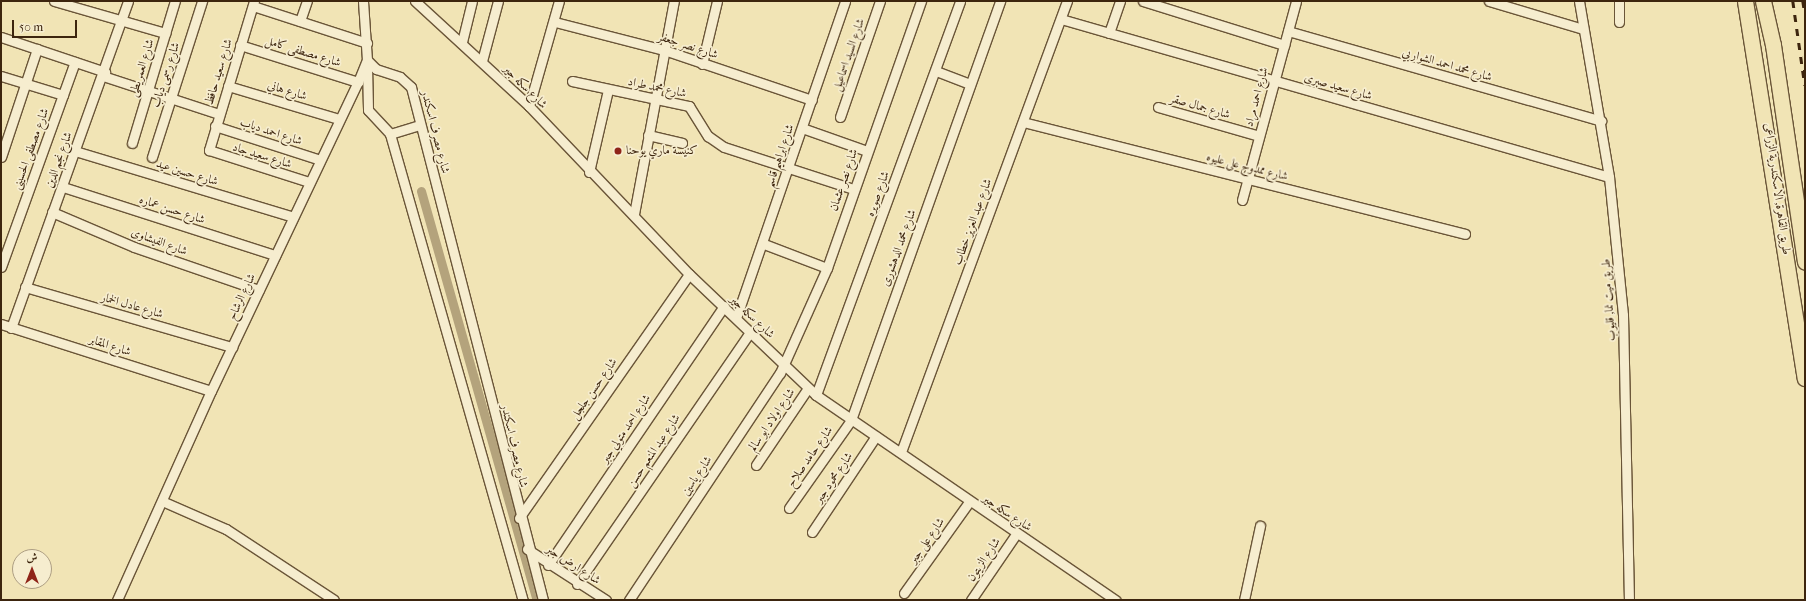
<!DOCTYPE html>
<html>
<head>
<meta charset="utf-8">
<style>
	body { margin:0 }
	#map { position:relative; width:1806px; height:601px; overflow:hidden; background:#f1e4b5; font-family:"IM FELL French Canon",Amiri,serif }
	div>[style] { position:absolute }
	.canal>* { height:9px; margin:-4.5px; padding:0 4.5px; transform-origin:4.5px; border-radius:4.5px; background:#b4a37c }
	.roads { filter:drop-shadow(1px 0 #6a5538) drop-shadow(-1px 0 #6a5538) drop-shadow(0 1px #6a5538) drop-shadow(0 -1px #6a5538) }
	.minor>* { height:9px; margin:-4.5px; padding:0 4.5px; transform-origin:4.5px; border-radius:4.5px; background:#f6edcf }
	.trunk>* { height:15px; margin:-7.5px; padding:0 7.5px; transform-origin:7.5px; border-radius:7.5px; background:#f1e4b5 }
	.rail>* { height:2.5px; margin-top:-1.25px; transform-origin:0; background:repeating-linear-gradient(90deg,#3d250e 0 7px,transparent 0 14px) }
	.dots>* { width:11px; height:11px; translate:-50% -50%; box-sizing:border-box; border:2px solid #f6edcf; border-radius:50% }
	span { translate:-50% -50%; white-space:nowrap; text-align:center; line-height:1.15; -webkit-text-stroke:3.5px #f6edcf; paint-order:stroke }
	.street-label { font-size:12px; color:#3d250e }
	.poi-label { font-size:12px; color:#3d250e }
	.left { translate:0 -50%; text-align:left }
	.frame { position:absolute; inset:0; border:2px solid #3d250e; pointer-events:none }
	.north { position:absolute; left:12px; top:549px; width:40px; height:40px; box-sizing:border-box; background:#f6edcf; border:1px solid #ac9d82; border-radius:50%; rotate:0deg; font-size:11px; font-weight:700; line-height:16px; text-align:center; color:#3d250e }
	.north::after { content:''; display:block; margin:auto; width:14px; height:18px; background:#8f2418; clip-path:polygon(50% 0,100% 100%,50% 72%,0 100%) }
	.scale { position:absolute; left:12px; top:20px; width:65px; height:18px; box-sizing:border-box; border:2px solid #3d250e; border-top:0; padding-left:5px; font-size:12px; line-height:14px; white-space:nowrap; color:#3d250e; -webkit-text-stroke:3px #f6edcf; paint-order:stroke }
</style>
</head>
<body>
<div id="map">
	<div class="canal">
		<i style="left:421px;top:191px;width:425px;rotate:74.2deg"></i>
	</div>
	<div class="roads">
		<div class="minor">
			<i style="left:54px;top:1px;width:116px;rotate:16.1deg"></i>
			<i style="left:254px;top:1px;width:156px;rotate:106.8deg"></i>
			<i style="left:209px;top:150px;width:105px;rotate:17.7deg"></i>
			<i style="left:415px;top:1px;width:155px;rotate:42.6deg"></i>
			<i style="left:529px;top:106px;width:232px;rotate:46.4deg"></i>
			<i style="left:689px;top:274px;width:175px;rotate:43.6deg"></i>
			<i style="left:816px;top:395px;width:363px;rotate:34.4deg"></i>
			<i style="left:1143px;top:1px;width:148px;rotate:17.3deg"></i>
			<i style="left:1489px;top:1px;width:98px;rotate:16.6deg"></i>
			<i style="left:1579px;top:1px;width:179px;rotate:80.3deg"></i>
			<i style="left:1609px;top:177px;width:139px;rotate:84.2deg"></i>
			<i style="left:1623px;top:315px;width:285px;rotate:88.8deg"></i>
			<i style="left:1619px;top:1px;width:21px;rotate:90deg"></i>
			<i style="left:253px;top:6px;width:120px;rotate:18deg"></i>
			<i style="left:1061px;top:19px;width:570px;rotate:16.08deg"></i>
			<i style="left:300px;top:21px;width:21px;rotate:-71deg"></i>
			<i style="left:555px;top:22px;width:113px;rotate:14.4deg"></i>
			<i style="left:664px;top:50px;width:156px;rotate:18.7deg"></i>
			<i style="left:1288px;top:31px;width:326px;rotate:16deg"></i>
			<i style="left:1109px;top:33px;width:34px;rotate:-71deg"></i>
			<i style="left:1px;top:37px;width:110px;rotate:18.6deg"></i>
			<i style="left:462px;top:42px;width:42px;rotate:-76.3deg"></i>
			<i style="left:240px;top:45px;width:124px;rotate:17.4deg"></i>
			<i style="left:367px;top:60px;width:13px;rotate:45deg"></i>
			<i style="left:376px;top:69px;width:25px;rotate:18deg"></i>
			<i style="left:400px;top:77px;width:15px;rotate:42deg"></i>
			<i style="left:411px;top:87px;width:530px;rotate:75.57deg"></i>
			<i style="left:482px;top:61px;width:62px;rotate:-75.1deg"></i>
			<i style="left:702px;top:64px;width:65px;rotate:-76.6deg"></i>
			<i style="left:367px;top:65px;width:45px;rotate:88.7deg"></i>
			<i style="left:368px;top:110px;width:33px;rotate:47deg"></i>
			<i style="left:390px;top:134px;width:485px;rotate:74.1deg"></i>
			<i style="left:936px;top:71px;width:36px;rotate:21deg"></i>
			<i style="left:1px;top:76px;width:65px;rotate:17deg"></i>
			<i style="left:103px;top:76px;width:122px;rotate:18.1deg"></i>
			<i style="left:572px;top:81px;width:120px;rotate:12.1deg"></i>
			<i style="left:689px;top:106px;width:36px;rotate:58deg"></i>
			<i style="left:708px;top:136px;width:19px;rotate:35deg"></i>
			<i style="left:724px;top:147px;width:136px;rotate:18deg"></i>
			<i style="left:228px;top:86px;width:116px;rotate:16.6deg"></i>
			<i style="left:529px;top:106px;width:109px;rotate:-74.1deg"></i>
			<i style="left:1158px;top:107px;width:105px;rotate:16deg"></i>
			<i style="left:840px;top:117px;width:123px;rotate:-71deg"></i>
			<i style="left:1023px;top:122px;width:456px;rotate:14.2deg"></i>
			<i style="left:215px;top:126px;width:110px;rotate:17.9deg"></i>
			<i style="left:802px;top:128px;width:69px;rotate:19.5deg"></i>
			<i style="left:390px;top:134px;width:30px;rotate:-17deg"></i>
			<i style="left:648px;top:135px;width:35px;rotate:13deg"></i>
			<i style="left:132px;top:143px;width:148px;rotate:-73.2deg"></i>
			<i style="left:75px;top:151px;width:228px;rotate:16.8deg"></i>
			<i style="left:1px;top:157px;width:114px;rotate:-71.6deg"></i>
			<i style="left:152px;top:157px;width:164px;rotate:-72.2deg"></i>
			<i style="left:589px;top:172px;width:84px;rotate:-77deg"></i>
			<i style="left:63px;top:187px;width:223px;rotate:17.8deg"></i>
			<i style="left:1242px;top:200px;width:206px;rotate:-74.8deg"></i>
			<i style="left:52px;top:212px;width:89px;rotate:23.1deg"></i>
			<i style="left:134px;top:247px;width:132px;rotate:19deg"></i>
			<i style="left:634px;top:214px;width:217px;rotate:-79.4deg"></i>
			<i style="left:764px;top:244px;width:67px;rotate:20.9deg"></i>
			<i style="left:1px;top:267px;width:218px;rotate:-70.2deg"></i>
			<i style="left:25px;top:287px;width:216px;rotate:16.2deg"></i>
			<i style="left:736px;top:318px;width:335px;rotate:-71deg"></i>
			<i style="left:1px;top:324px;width:220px;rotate:17.7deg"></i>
			<i style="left:11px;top:328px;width:347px;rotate:-70.3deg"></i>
			<i style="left:816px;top:395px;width:419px;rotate:-69.9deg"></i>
			<i style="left:901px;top:452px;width:481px;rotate:-69.8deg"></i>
			<i style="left:756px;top:465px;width:93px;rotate:-56deg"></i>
			<i style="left:162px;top:501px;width:70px;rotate:23.6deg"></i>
			<i style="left:226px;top:529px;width:129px;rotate:33.3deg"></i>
			<i style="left:789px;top:508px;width:108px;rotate:-54.8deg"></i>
			<i style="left:851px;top:420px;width:445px;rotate:-70.4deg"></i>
			<i style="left:519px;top:518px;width:297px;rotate:-55.1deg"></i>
			<i style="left:812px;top:532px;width:115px;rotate:-56.3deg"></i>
			<i style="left:527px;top:549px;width:94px;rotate:32.8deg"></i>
			<i style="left:548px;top:565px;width:313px;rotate:-55.8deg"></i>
			<i style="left:577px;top:584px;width:306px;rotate:-55.5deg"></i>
			<i style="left:904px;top:593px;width:112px;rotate:-54.5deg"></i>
			<i style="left:117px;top:600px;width:229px;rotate:-65.8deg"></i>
			<i style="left:211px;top:391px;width:342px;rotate:-64.6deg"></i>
			<i style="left:358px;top:82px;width:24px;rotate:-68deg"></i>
			<i style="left:367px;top:60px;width:59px;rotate:-93.9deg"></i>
			<i style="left:629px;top:600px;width:273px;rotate:-56.4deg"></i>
			<i style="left:780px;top:373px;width:115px;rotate:-65.9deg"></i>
			<i style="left:827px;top:268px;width:283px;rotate:-70.6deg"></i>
			<i style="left:971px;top:600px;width:80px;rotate:-55.7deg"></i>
			<i style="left:1244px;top:600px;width:76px;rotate:-77.8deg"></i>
		</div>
		<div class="trunk">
			<i style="left:1745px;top:1px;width:382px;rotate:81deg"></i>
			<i style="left:1763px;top:1px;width:45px;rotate:77.2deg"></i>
			<i style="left:1773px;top:45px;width:219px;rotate:81.6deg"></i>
		</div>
	</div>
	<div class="rail">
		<i style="left:1793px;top:1px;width:85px;rotate:81.9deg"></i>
		<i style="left:1803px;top:1px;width:12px;rotate:81deg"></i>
	</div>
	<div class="dots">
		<i style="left:618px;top:151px;background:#8f2418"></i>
	</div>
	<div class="street-label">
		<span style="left:688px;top:46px;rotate:18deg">شارع نصر جعفر</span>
		<span style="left:303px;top:52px;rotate:17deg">شارع مصطفى كامل</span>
		<span style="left:849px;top:55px;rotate:-71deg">شارع السيد اسماعيل</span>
		<span style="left:1447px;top:65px;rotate:16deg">شارع محمد احمد الشواربي</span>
		<span style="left:142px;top:68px;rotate:-73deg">شارع العمريطى</span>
		<span style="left:219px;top:72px;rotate:-73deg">شارع سعيد حافظ</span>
		<span style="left:166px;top:75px;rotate:-72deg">شارع رسمى دياب</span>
		<span style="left:525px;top:87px;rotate:45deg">شارع سكه جير</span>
		<span style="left:1338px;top:87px;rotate:16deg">شارع سعيد صبرى</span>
		<span style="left:657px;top:88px;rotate:12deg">شارع محمد طراد</span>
		<span style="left:287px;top:91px;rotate:17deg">شارع هاني</span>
		<span style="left:1257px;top:97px;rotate:-75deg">شارع احمد مراد</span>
		<span style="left:1200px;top:107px;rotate:16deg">شارع جمال صقر</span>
		<span style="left:271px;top:132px;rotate:18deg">شارع احمد دياب</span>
		<span style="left:435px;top:132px;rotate:76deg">شارع مصرف اسكندر</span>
		<span style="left:31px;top:149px;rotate:-70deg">شارع مصطفى الحسينى</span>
		<span style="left:262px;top:156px;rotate:17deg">شارع سعيد جاد</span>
		<span style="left:780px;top:156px;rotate:-71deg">شارع ابراهيم قاسم</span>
		<span style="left:59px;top:160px;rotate:-70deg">شارع نجم الدين</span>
		<span style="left:1247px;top:167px;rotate:14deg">شارع ممدوح على عليوه</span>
		<span style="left:187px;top:173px;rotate:17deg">شارع حسين عيد</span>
		<span style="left:844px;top:180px;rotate:-71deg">شارع نصر عثمان</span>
		<span style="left:1777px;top:189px;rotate:82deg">طريق القاهرة, الاسكندرية الزراعى</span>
		<span style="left:878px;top:194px;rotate:-70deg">شارع صويره</span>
		<span style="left:172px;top:210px;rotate:18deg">شارع حسن عماره</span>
		<span style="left:973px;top:222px;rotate:-70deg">شارع عبد العزيز خطاب</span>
		<span style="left:159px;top:242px;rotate:20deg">شارع الفيشاوى</span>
		<span style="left:899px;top:248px;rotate:-70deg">شارع محمد الدهشورى</span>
		<span style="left:242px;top:297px;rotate:-65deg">شارع الرشاح</span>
		<span style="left:1609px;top:300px;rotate:-94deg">طريق ميت نما, قليوب</span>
		<span style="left:132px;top:306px;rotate:16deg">شارع عادل الخمار</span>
		<span style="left:752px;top:317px;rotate:44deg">شارع سكه جير</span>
		<span style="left:110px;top:346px;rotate:18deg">شارع المقابر</span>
		<span style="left:594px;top:389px;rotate:-55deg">شارع حسن جلجل</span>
		<span style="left:772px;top:420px;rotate:-56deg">شارع اولاد ابو سالم</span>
		<span style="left:626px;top:429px;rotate:-56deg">شارع احمد متولي جبر</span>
		<span style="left:514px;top:446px;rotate:77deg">شارع مصرف اسكندر</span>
		<span style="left:654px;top:451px;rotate:-56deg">شارع عبد المنعم حسن</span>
		<span style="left:810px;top:457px;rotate:-55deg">شارع حامد صلاح</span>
		<span style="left:697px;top:476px;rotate:-56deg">شارع ياسين</span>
		<span style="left:834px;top:478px;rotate:-56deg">شارع محمود جبر</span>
		<span style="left:1007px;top:513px;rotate:34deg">شارع سكه جير</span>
		<span style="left:927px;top:541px;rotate:-55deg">شارع على جبر</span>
		<span style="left:984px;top:560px;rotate:-56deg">شارع الزيتون</span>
		<span style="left:573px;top:565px;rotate:33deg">شارع ارض جبر</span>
	</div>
	<div class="poi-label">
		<span class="left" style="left:626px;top:151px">كنيسة ماري يوحنا</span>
	</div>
	<div class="frame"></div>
	<div class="north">ش</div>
	<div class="scale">50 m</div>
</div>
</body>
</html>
